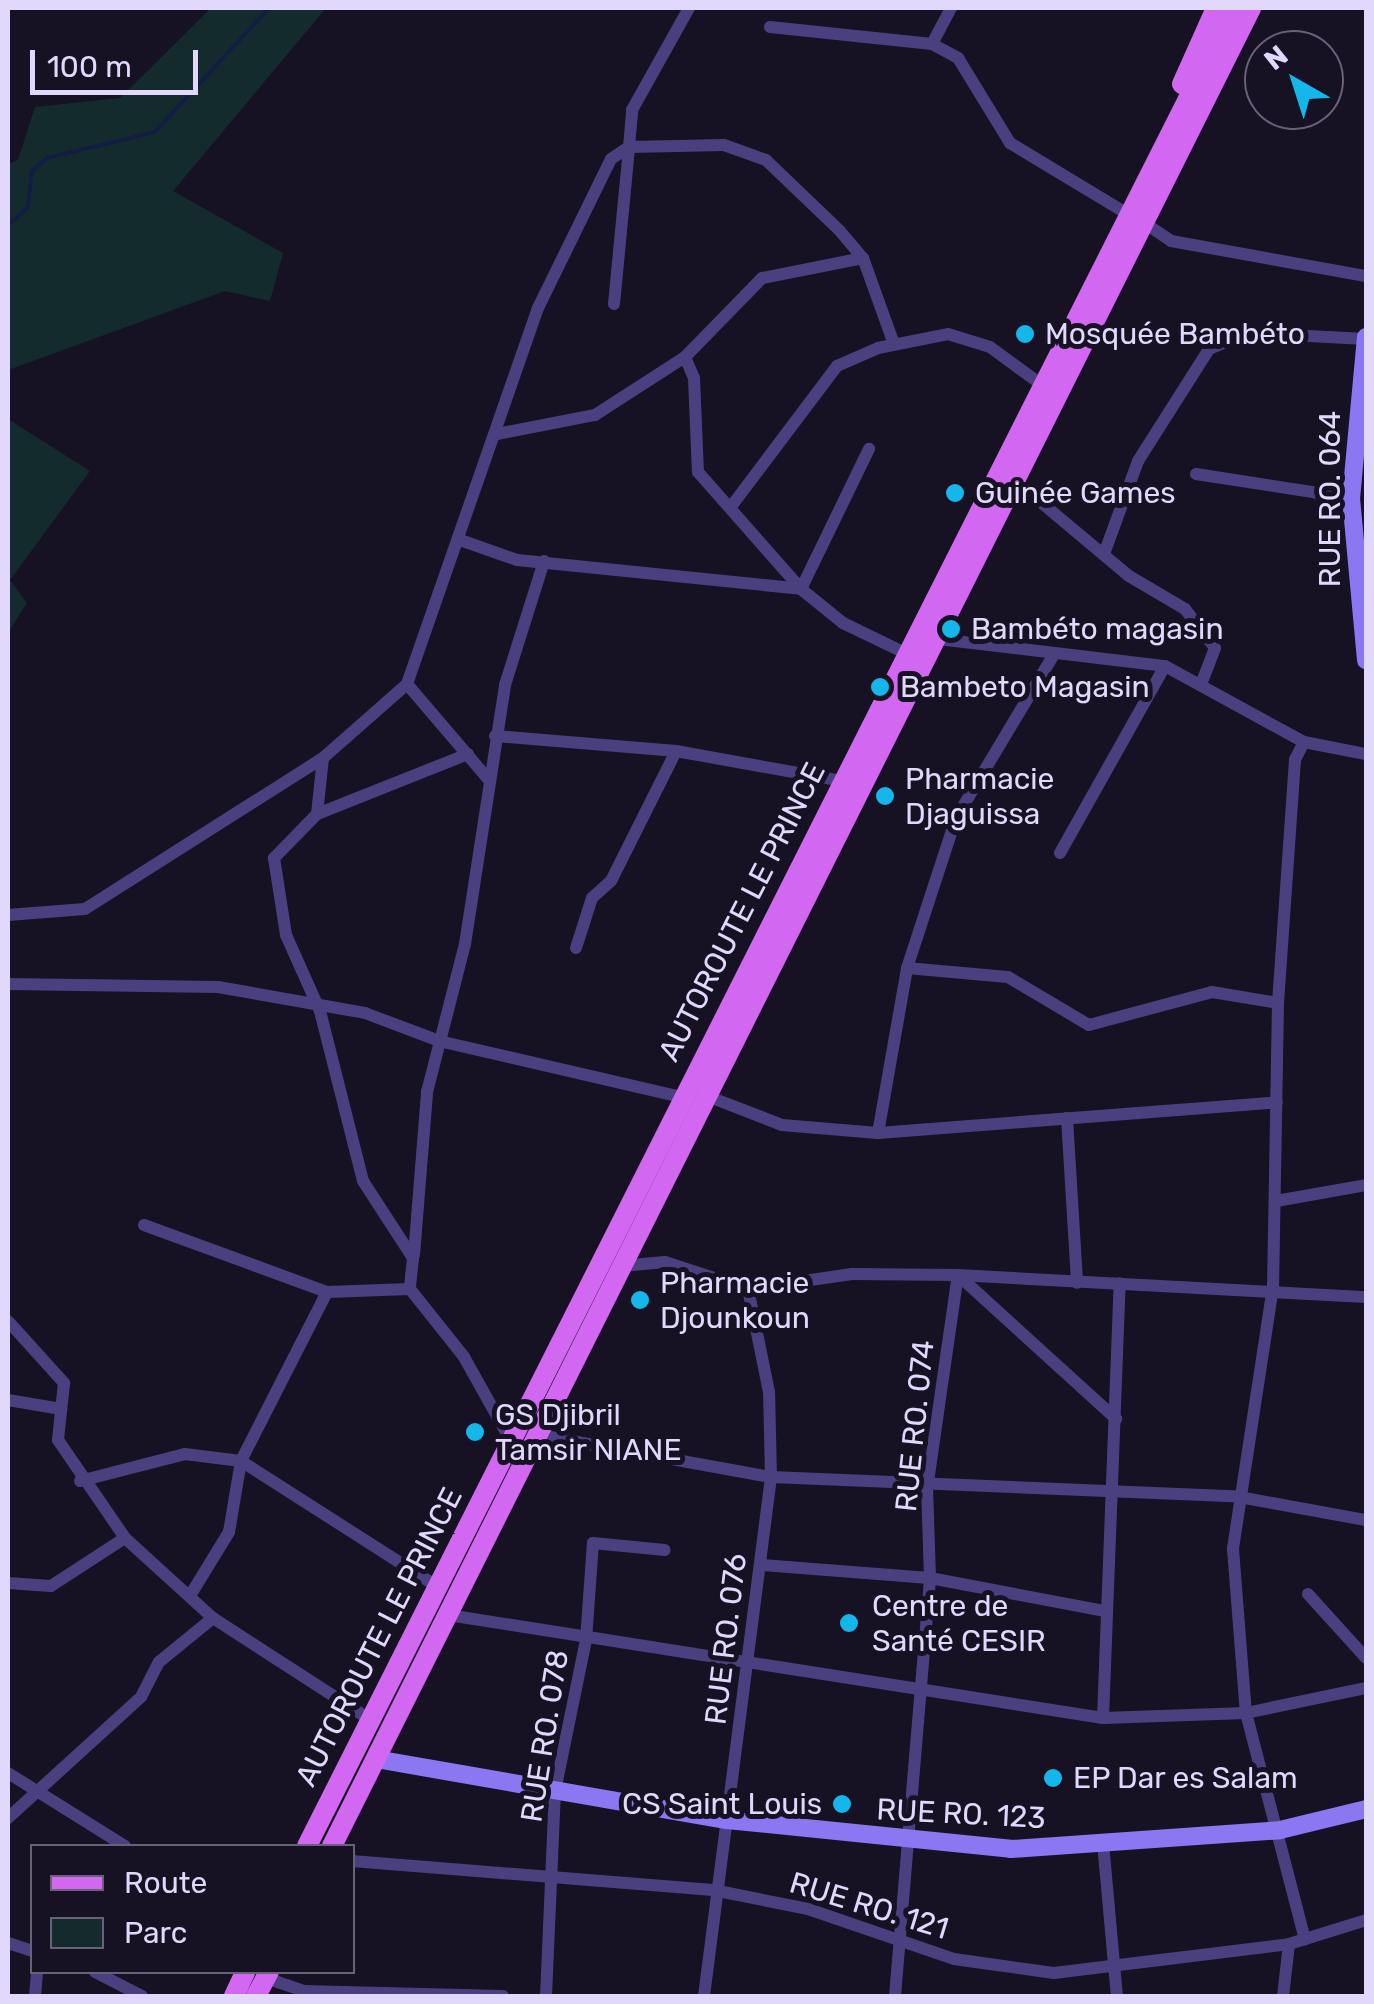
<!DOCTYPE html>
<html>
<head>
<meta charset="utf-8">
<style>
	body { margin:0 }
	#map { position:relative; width:1374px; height:2004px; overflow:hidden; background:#171124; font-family:Rubik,sans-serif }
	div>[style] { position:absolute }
	.green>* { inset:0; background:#142b2e }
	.stream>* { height:4px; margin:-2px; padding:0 2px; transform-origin:2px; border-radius:2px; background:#111d43 }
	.street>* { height:12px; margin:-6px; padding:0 6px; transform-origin:6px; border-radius:6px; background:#4b407f }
	.secondary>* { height:18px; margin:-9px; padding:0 9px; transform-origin:9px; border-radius:9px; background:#8c77f3 }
	.primary>* { height:20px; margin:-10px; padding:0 10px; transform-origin:10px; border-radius:10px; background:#d268f2 }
	.dots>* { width:28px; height:28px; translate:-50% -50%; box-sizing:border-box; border:5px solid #171124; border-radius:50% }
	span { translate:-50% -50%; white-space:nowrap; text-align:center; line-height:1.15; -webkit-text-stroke:10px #171124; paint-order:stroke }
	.poi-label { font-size:30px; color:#e1d8fc }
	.left { translate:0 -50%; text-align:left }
	.right { translate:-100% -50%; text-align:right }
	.street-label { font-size:30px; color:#e1d8fc }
	.frame { position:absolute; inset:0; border:10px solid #e1d8fc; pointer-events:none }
	.legend { position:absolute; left:30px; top:1844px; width:325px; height:130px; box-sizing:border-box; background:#171124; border:2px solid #68617a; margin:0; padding:12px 18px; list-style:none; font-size:30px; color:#e1d8fc }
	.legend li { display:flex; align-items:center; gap:20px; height:50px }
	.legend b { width:50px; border:2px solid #68617a }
	.north { position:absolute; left:1244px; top:30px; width:100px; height:100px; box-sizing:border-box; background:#171124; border:2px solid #68617a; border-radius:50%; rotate:321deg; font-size:28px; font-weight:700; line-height:40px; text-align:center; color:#e1d8fc }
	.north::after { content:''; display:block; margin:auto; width:35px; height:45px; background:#15b7ea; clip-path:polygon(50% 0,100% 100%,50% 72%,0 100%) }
	.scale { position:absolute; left:30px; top:50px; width:168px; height:45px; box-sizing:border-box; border:5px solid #e1d8fc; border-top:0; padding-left:12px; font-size:30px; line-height:35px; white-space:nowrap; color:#e1d8fc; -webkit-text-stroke:8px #171124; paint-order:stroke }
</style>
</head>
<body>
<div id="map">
	<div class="green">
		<i style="clip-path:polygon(211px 8px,326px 8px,173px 191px,283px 253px,270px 301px,225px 291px,8px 370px,8px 164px,18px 160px,35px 107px,120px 98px)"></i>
		<i style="clip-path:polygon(8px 419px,90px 471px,10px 580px,27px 603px,9px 631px)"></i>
	</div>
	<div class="stream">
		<i style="left:8px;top:225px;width:27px;rotate:-42deg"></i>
		<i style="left:28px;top:207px;width:36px;rotate:-84deg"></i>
		<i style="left:32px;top:171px;width:20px;rotate:-41deg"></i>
		<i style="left:47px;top:158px;width:111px;rotate:-13.5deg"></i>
		<i style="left:155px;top:132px;width:168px;rotate:-47.4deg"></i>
	</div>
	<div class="street">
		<i style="left:770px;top:27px;width:163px;rotate:6deg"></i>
		<i style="left:932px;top:44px;width:30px;rotate:28deg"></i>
		<i style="left:958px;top:58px;width:100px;rotate:58.5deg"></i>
		<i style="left:1010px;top:143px;width:141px;rotate:31.1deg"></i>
		<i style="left:932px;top:44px;width:41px;rotate:-62.2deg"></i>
		<i style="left:1146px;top:224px;width:30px;rotate:34deg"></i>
		<i style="left:1171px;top:241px;width:198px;rotate:10.2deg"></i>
		<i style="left:614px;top:304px;width:158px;rotate:-84.5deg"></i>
		<i style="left:629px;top:147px;width:95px;rotate:-1.2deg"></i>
		<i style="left:724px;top:145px;width:45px;rotate:19.7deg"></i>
		<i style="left:766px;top:160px;width:103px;rotate:43.8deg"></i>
		<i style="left:840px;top:231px;width:35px;rotate:50deg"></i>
		<i style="left:863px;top:258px;width:91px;rotate:70.2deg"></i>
		<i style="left:685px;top:357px;width:110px;rotate:-45.7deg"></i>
		<i style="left:762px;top:278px;width:103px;rotate:-11.2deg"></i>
		<i style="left:497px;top:434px;width:100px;rotate:-11deg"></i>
		<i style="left:595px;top:415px;width:107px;rotate:-32.8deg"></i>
		<i style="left:685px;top:357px;width:23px;rotate:67deg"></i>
		<i style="left:694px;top:378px;width:94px;rotate:87.6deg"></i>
		<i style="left:698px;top:472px;width:156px;rotate:48.6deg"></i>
		<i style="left:801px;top:589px;width:54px;rotate:39deg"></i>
		<i style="left:843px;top:623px;width:71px;rotate:25.8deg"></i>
		<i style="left:1196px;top:474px;width:157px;rotate:8.8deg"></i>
		<i style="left:1018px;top:483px;width:145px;rotate:40deg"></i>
		<i style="left:1129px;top:576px;width:65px;rotate:30.5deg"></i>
		<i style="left:1185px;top:609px;width:49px;rotate:52.4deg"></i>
		<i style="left:1215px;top:648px;width:36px;rotate:111deg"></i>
		<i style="left:730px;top:508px;width:178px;rotate:-53deg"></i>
		<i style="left:837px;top:366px;width:45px;rotate:-23.7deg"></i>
		<i style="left:878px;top:348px;width:71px;rotate:-11.3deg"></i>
		<i style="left:948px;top:334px;width:44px;rotate:17.2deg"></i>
		<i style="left:990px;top:347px;width:69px;rotate:36.2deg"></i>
		<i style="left:463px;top:541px;width:57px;rotate:19.4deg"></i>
		<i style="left:517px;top:560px;width:285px;rotate:5.8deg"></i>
		<i style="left:801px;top:589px;width:156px;rotate:-64.1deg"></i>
		<i style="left:1104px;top:554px;width:99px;rotate:-69.9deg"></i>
		<i style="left:1138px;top:461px;width:133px;rotate:-57.6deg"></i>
		<i style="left:1209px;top:349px;width:43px;rotate:-21.8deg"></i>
		<i style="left:1249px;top:333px;width:117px;rotate:2.9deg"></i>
		<i style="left:938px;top:639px;width:229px;rotate:6.8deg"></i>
		<i style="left:1165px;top:666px;width:158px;rotate:28.7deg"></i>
		<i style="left:1304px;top:742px;width:63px;rotate:11deg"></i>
		<i style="left:407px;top:684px;width:126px;rotate:49.5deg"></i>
		<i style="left:495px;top:736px;width:182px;rotate:4.7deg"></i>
		<i style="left:676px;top:751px;width:170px;rotate:10.2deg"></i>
		<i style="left:1304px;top:742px;width:20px;rotate:117deg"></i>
		<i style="left:1295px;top:760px;width:244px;rotate:94deg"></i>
		<i style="left:1278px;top:1003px;width:284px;rotate:91deg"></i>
		<i style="left:1273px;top:1287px;width:265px;rotate:98.7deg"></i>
		<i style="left:1233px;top:1549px;width:165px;rotate:85.5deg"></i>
		<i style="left:1246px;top:1713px;width:234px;rotate:75.4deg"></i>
		<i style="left:468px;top:754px;width:162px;rotate:158.3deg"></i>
		<i style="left:317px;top:814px;width:62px;rotate:134.3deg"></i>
		<i style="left:274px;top:858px;width:78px;rotate:81.1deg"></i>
		<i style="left:286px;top:935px;width:83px;rotate:65.9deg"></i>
		<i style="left:320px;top:1011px;width:175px;rotate:75.8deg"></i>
		<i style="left:363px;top:1181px;width:92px;rotate:57deg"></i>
		<i style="left:413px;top:1258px;width:31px;rotate:96deg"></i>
		<i style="left:410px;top:1289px;width:87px;rotate:51.5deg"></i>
		<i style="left:464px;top:1357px;width:96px;rotate:60.8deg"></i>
		<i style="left:317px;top:814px;width:56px;rotate:-83.9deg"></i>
		<i style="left:323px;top:758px;width:112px;rotate:-41.4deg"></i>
		<i style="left:407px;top:684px;width:398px;rotate:-70.8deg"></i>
		<i style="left:538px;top:308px;width:166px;rotate:-63.9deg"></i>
		<i style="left:611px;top:159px;width:22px;rotate:-34deg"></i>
		<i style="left:629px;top:147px;width:37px;rotate:-85deg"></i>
		<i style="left:632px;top:110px;width:117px;rotate:-60.8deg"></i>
		<i style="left:1060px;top:853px;width:214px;rotate:-60.7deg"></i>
		<i style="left:8px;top:915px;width:77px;rotate:-4.5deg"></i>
		<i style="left:85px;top:909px;width:282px;rotate:-32.4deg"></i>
		<i style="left:576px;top:948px;width:52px;rotate:-72.3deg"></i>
		<i style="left:592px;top:898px;width:25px;rotate:-42deg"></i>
		<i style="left:611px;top:881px;width:145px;rotate:-63.4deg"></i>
		<i style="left:907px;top:968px;width:101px;rotate:5.1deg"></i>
		<i style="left:1008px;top:977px;width:94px;rotate:30.7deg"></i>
		<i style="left:1089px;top:1025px;width:127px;rotate:-15deg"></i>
		<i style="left:1212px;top:992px;width:67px;rotate:9.5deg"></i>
		<i style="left:8px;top:984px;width:210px;rotate:0.8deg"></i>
		<i style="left:218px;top:987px;width:149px;rotate:10deg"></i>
		<i style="left:365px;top:1013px;width:79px;rotate:20.7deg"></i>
		<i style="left:439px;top:1041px;width:248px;rotate:13deg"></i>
		<i style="left:707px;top:1096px;width:80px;rotate:21.1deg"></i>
		<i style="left:782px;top:1125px;width:96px;rotate:4.8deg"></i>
		<i style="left:878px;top:1133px;width:400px;rotate:-4.4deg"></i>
		<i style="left:1067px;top:1118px;width:165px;rotate:86.5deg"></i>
		<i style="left:878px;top:1133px;width:168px;rotate:-80deg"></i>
		<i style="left:907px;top:968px;width:158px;rotate:-71.9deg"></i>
		<i style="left:956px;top:818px;width:191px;rotate:-59.1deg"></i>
		<i style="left:1276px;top:1201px;width:91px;rotate:-10.1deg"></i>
		<i style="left:144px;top:1225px;width:195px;rotate:20.1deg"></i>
		<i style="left:327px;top:1292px;width:83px;rotate:-2.1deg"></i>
		<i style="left:414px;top:1255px;width:164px;rotate:-85.4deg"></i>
		<i style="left:427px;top:1092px;width:153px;rotate:-75.6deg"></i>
		<i style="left:465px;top:944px;width:262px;rotate:-81.2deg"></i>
		<i style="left:505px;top:685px;width:130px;rotate:-72.5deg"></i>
		<i style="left:621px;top:1266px;width:44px;rotate:-5.2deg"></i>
		<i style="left:665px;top:1262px;width:87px;rotate:18deg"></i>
		<i style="left:748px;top:1289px;width:105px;rotate:-8.2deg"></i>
		<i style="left:852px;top:1274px;width:106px;rotate:0.5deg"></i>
		<i style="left:958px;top:1275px;width:409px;rotate:3.1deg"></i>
		<i style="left:958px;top:1275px;width:214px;rotate:42.3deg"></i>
		<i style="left:327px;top:1292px;width:190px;rotate:117deg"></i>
		<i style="left:241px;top:1461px;width:234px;rotate:32.6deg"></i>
		<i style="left:8px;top:1321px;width:84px;rotate:47.9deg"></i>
		<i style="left:64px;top:1383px;width:57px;rotate:96deg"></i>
		<i style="left:58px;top:1440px;width:119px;rotate:55.6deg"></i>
		<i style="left:125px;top:1538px;width:119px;rotate:42.3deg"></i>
		<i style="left:213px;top:1618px;width:189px;rotate:32.9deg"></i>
		<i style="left:8px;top:1400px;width:54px;rotate:9.6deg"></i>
		<i style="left:539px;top:1435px;width:236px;rotate:10.3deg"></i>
		<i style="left:771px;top:1477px;width:468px;rotate:2.4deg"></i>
		<i style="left:1239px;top:1497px;width:129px;rotate:10.3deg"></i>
		<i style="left:80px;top:1481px;width:108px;rotate:-14.4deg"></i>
		<i style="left:185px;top:1454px;width:56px;rotate:7.1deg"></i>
		<i style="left:241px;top:1461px;width:72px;rotate:99.6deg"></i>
		<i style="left:229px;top:1532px;width:73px;rotate:121.5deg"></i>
		<i style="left:761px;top:1565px;width:169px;rotate:4.4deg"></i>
		<i style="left:930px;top:1578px;width:177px;rotate:10.7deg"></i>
		<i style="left:8px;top:1583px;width:43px;rotate:4deg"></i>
		<i style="left:51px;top:1586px;width:88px;rotate:-33deg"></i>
		<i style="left:1308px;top:1594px;width:86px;rotate:47.8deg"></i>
		<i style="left:448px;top:1615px;width:663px;rotate:8.94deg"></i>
		<i style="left:1103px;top:1718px;width:143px;rotate:-2deg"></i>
		<i style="left:1246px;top:1713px;width:123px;rotate:-11.8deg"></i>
		<i style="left:1103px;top:1718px;width:435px;rotate:-87.8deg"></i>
		<i style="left:8px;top:1773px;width:138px;rotate:32deg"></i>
		<i style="left:8px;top:1818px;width:180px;rotate:-42.3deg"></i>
		<i style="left:141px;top:1697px;width:39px;rotate:-63deg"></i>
		<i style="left:159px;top:1662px;width:70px;rotate:-39.2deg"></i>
		<i style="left:1103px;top:1843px;width:154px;rotate:84.8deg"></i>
		<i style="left:352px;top:1861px;width:362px;rotate:4.6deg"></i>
		<i style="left:713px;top:1890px;width:97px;rotate:11.3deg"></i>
		<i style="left:808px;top:1909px;width:154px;rotate:18.9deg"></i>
		<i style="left:954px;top:1959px;width:101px;rotate:8deg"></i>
		<i style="left:1054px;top:1973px;width:237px;rotate:-7deg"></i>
		<i style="left:1289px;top:1944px;width:81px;rotate:-17.3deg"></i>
		<i style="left:8px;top:1943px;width:25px;rotate:18deg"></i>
		<i style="left:95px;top:1972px;width:53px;rotate:27.1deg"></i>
		<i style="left:266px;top:1978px;width:39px;rotate:19deg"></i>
		<i style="left:303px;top:1991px;width:200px;rotate:1.4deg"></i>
		<i style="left:35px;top:1996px;width:24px;rotate:-85deg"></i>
		<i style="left:546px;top:1996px;width:205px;rotate:-87.5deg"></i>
		<i style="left:555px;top:1791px;width:154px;rotate:-78.4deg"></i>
		<i style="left:586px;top:1640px;width:97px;rotate:-85.9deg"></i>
		<i style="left:593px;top:1543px;width:72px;rotate:5.6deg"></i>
		<i style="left:704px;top:1996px;width:523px;rotate:-82.64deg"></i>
		<i style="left:771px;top:1477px;width:85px;rotate:-91.3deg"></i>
		<i style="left:769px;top:1392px;width:105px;rotate:-101.5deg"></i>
		<i style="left:895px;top:1996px;width:419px;rotate:-85.2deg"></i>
		<i style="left:930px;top:1578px;width:89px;rotate:-91.9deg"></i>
		<i style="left:927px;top:1489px;width:216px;rotate:-81.8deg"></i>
		<i style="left:1283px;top:1996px;width:52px;rotate:-83.4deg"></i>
	</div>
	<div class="secondary">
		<i style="left:1366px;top:337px;width:162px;rotate:95.3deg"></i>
		<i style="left:1351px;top:498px;width:163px;rotate:84.7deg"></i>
		<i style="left:376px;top:1759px;width:356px;rotate:9.9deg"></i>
		<i style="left:727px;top:1820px;width:285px;rotate:5.8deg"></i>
		<i style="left:1011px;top:1849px;width:270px;rotate:-4deg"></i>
		<i style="left:1280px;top:1830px;width:89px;rotate:-13.7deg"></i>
	</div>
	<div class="primary">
		<i style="left:1182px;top:84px;width:83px;rotate:-65.9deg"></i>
		<i style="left:307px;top:1846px;width:2059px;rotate:-63.24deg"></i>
		<i style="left:332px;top:1846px;width:2055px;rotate:-63.43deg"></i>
		<i style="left:234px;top:1996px;width:26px;rotate:-65deg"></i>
		<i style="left:256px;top:1996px;width:27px;rotate:-62deg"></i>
	</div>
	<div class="dots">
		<i style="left:1025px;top:334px;background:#15b7ea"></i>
		<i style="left:955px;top:493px;background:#15b7ea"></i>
		<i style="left:951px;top:629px;background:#15b7ea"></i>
		<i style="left:880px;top:687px;background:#15b7ea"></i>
		<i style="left:885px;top:796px;background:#15b7ea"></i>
		<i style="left:640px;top:1300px;background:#15b7ea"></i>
		<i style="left:475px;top:1432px;background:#15b7ea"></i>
		<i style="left:849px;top:1623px;background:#15b7ea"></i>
		<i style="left:1053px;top:1778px;background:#15b7ea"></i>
		<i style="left:842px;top:1804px;background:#15b7ea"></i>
	</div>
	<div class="poi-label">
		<span class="left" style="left:1045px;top:334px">Mosquée Bambéto</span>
		<span class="left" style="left:975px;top:493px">Guinée Games</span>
		<span class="left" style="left:971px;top:629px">Bambéto magasin</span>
		<span class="left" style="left:900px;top:687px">Bambeto Magasin</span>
		<span class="left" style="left:905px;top:796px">Pharmacie<br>Djaguissa</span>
		<span class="left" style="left:660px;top:1300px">Pharmacie<br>Djounkoun</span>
		<span class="left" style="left:495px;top:1432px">GS Djibril<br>Tamsir NIANE</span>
		<span class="left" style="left:872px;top:1623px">Centre de<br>Santé CESIR</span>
		<span class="left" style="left:1073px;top:1778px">EP Dar es Salam</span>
		<span class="right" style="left:822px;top:1804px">CS Saint Louis</span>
	</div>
	<div class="street-label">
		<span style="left:1330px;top:499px;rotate:-90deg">RUE RO. 064</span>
		<span style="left:742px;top:912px;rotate:-63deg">AUTOROUTE LE PRINCE</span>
		<span style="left:915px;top:1426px;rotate:-84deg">RUE RO. 074</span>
		<span style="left:379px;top:1637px;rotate:-63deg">AUTOROUTE LE PRINCE</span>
		<span style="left:726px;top:1639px;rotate:-83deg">RUE RO. 076</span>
		<span style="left:545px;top:1736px;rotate:-81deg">RUE RO. 078</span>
		<span style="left:961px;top:1814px;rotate:3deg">RUE RO. 123</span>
		<span style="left:869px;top:1906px;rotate:17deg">RUE RO. 121</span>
	</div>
	<div class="frame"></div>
	<ul class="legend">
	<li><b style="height:12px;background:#d268f2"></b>Route</li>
	<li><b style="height:28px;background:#142b2e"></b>Parc</li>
	</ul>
	<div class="north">N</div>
	<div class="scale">100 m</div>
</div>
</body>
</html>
